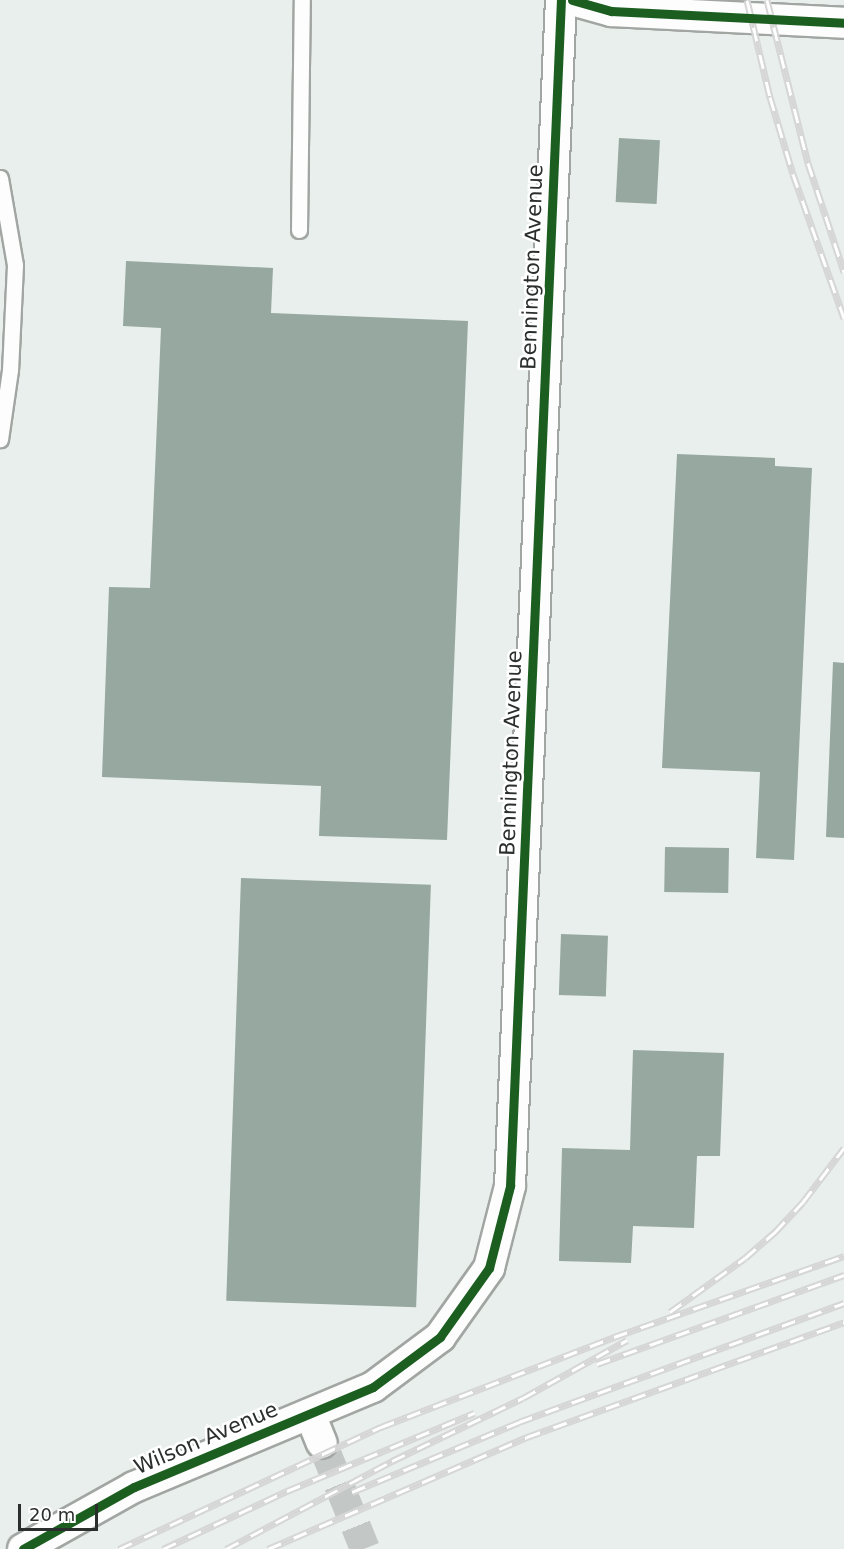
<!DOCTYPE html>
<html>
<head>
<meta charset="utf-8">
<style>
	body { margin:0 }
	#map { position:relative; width:844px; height:1549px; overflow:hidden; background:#e9efec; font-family:"DejaVu Sans",sans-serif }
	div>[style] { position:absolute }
	.building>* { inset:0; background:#96a8a0; transform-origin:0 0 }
	.street-tunnel>* { height:30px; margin-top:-15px; transform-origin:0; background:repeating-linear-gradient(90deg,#c3c8c6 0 30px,transparent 0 45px) }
	.roads { filter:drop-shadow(2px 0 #a2a6a3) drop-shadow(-2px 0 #a2a6a3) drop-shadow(0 2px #a2a6a3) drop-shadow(0 -2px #a2a6a3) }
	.lane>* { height:15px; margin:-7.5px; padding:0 7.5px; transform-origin:7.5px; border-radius:7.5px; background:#fcfdfc }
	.street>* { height:30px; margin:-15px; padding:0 15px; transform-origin:15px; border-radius:15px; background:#fcfdfc }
	.rail>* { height:7px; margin-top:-3.5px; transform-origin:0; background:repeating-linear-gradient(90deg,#fff 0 14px,#d5d6d5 0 28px); box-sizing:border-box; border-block:2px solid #d5d6d5 }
	.cycleway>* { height:9px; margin:-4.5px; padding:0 4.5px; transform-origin:4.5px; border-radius:4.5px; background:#1b5e20 }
	span { translate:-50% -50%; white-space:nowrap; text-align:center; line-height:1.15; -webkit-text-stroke:5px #fff; paint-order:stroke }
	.street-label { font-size:21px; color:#2a2e2c }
	.scale { position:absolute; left:18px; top:1504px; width:80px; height:27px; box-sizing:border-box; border:3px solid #2a2e2c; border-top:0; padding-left:8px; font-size:18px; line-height:21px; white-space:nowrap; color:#2a2e2c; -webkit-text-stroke:4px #fff; paint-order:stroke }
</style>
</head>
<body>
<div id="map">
	<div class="building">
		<i style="left:619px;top:138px;width:41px;height:64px;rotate:3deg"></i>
		<i style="clip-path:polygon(126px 261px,273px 268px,271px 313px,468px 321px,447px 840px,319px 836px,321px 786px,102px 777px,109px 587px,150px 588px,161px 328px,123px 326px)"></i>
		<i style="clip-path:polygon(677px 454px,775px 458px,775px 466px,812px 468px,794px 860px,756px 858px,760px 772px,662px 768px)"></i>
		<i style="clip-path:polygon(833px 662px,844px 663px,844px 838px,826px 837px)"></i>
		<i style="left:665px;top:847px;width:64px;height:45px;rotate:1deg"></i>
		<i style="left:241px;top:878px;width:190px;height:423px;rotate:2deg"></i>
		<i style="left:561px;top:934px;width:47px;height:61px;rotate:2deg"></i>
		<i style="clip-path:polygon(633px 1050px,724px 1053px,720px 1156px,697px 1156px,694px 1228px,633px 1226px,631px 1263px,559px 1261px,562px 1148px,630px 1150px)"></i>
	</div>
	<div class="street-tunnel">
		<i style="left:322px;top:1443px;width:114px;rotate:67.9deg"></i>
	</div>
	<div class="roads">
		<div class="lane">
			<i style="left:0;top:178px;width:88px;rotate:80.2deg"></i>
			<i style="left:15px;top:265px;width:105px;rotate:92.7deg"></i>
			<i style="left:10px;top:370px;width:70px;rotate:98.2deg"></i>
			<i style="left:299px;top:230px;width:230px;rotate:-89.3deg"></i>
		</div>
		<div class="street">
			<i style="left:572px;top:0;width:41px;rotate:15.8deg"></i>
			<i style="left:611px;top:11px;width:233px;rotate:2.9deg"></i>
			<i style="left:310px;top:1414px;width:31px;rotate:68deg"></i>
			<i style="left:23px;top:1549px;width:127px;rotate:-29.2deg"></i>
			<i style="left:134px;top:1487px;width:259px;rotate:-22.7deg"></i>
			<i style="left:373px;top:1387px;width:84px;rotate:-36.7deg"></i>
			<i style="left:440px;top:1337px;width:85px;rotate:-54.6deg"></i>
			<i style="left:489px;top:1268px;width:85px;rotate:-75.6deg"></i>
			<i style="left:510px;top:1186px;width:1187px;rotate:-87.54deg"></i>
		</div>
	</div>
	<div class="rail">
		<i style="left:747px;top:0;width:100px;rotate:76.7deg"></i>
		<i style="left:770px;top:97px;width:80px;rotate:73.4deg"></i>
		<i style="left:793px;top:174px;width:153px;rotate:70.5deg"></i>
		<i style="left:767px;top:0;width:168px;rotate:75.9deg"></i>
		<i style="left:808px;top:163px;width:115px;rotate:71.7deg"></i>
		<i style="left:670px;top:1312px;width:92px;rotate:-35.8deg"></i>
		<i style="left:745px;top:1258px;width:40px;rotate:-41deg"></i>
		<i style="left:775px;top:1232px;width:41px;rotate:-47deg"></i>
		<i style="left:803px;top:1202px;width:68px;rotate:-52.8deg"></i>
		<i style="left:597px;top:1364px;width:263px;rotate:-19.8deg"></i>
		<i style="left:352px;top:1492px;width:181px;rotate:-22.7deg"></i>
		<i style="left:519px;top:1422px;width:346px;rotate:-20.1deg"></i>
		<i style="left:119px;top:1549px;width:289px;rotate:-25deg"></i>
		<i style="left:381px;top:1427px;width:250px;rotate:-21.1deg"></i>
		<i style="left:614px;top:1337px;width:244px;rotate:-19.4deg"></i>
		<i style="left:163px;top:1549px;width:137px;rotate:-25.1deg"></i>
		<i style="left:287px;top:1491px;width:203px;rotate:-22.6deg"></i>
		<i style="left:226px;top:1549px;width:188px;rotate:-27.9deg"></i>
		<i style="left:392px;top:1461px;width:145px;rotate:-25.7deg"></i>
		<i style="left:523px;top:1398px;width:119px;rotate:-29.1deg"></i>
		<i style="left:268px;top:1549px;width:282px;rotate:-23.4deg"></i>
		<i style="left:527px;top:1437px;width:337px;rotate:-19.9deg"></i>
	</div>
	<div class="cycleway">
		<i style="left:572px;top:0;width:41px;rotate:15.8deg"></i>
		<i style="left:611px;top:11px;width:233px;rotate:2.9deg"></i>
		<i style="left:23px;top:1549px;width:127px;rotate:-29.2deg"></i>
		<i style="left:134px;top:1487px;width:259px;rotate:-22.7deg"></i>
		<i style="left:373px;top:1387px;width:84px;rotate:-36.7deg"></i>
		<i style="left:440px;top:1337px;width:85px;rotate:-54.6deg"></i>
		<i style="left:489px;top:1268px;width:85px;rotate:-75.6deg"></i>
		<i style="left:510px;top:1186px;width:1187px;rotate:-87.54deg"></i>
	</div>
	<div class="street-label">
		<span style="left:532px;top:267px;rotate:-88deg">Bennington Avenue</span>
		<span style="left:511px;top:753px;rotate:-88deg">Bennington Avenue</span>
		<span style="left:206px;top:1438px;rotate:-23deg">Wilson Avenue</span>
	</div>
	<div class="scale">20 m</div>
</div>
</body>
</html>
